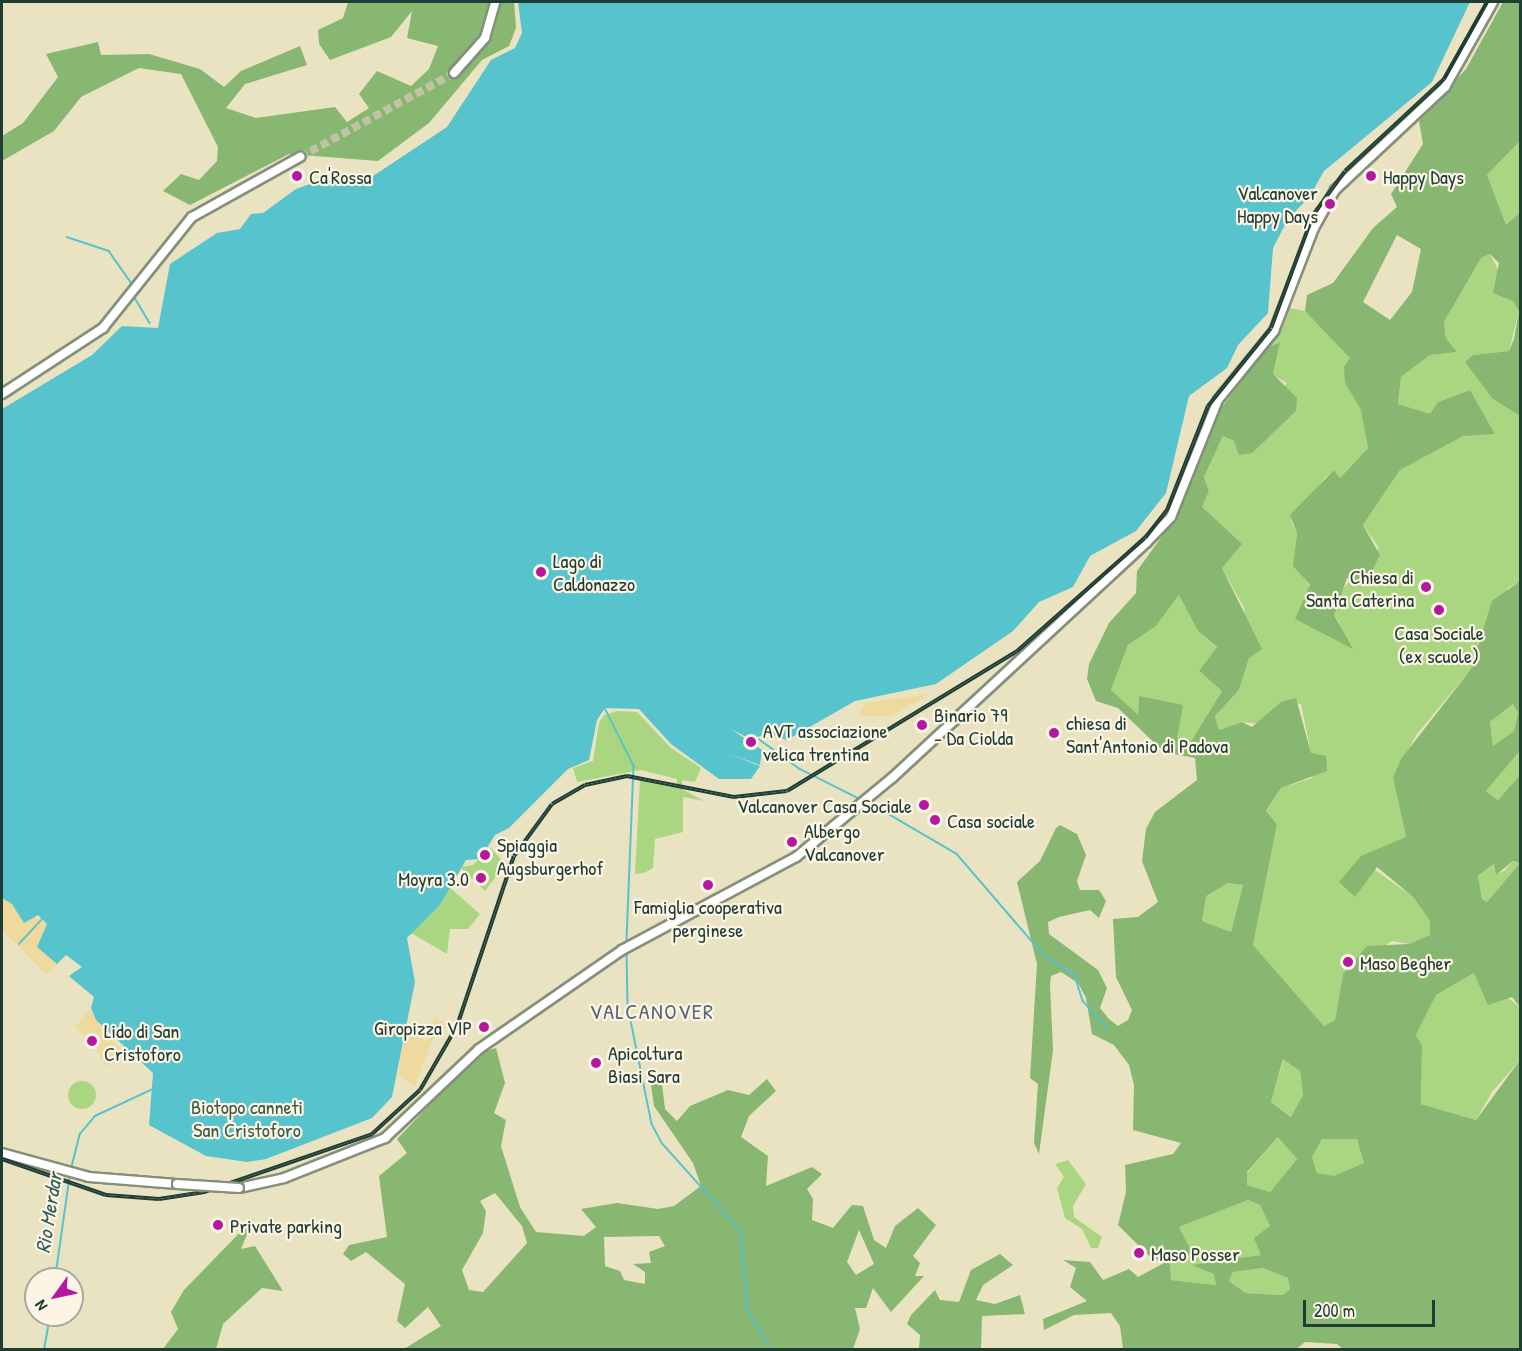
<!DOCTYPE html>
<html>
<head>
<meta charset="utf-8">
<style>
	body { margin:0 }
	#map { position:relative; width:1522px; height:1351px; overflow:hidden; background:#eae3c2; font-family:"Patrick Hand",sans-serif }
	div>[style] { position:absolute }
	.green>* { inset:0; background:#aad682 }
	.round { border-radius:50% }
	.forest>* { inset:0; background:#87b770 }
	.sand>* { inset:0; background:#eeda9e }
	.water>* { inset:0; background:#56c3cd }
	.stream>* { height:1.5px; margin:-0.75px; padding:0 0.75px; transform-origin:0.75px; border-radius:0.75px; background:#56c3cd }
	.primary-tunnel>* { height:8px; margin-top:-4px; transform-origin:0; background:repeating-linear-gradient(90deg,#c1c2a6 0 8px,transparent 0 12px) }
	.roads { filter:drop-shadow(2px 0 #84907b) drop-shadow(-2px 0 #84907b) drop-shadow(0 2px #84907b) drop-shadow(0 -2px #84907b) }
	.secondary>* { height:8px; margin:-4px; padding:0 4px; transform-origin:4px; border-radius:4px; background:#fff }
	.primary>* { height:8px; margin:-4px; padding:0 4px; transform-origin:4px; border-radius:4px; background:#fff }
	.rail>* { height:4px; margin-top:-2px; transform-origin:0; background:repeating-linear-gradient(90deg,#fcf5e5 0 4.5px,#1f3d34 0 9px); box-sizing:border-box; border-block:2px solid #1f3d34 }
	.bridges { filter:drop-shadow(2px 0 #84907b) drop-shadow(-2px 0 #84907b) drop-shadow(0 2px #84907b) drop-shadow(0 -2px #84907b) }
	.secondary-bridge>* { height:8px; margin:-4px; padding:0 4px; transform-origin:4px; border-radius:4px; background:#fff }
	.dots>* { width:16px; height:16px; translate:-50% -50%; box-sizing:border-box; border:3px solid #fcf5e5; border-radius:50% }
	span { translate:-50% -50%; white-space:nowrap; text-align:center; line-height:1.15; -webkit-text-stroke:4.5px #fcf5e5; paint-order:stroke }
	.poi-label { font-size:20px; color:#1f3d34 }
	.left { translate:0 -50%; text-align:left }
	.right { translate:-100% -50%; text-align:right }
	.park-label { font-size:20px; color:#3b5c44 }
	.water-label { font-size:21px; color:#2d5e5a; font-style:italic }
	.quarter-label { font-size:22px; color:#576776; letter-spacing:1.5px }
	.frame { position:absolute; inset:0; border:3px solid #1f3d34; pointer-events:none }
	.north { position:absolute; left:24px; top:1267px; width:60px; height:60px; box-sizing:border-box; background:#fcf5e5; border:2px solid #a4ab9e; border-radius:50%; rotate:237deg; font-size:16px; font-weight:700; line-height:24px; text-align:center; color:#1f3d34 }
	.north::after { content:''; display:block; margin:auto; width:21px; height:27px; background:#b5179e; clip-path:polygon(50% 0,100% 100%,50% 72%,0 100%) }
	.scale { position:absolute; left:1303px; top:1300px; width:132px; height:27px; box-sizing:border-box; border:3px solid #1f3d34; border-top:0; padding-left:8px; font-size:18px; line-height:21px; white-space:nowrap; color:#1f3d34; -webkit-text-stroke:4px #fcf5e5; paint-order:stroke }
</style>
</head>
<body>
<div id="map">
	<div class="green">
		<i style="clip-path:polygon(1520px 141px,1520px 213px,1506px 226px,1487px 175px)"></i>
		<i style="clip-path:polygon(1490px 254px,1519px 311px,1509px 351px,1473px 355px,1493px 399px,1520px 416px,1520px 581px,1508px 588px,1471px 669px,1417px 734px,1393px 778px,1406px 837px,1371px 867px,1413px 897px,1430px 921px,1430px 935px,1409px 944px,1392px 941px,1343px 974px,1335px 1020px,1324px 1026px,1253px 945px,1277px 826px,1266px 812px,1281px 788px,1312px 778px,1311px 753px,1301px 704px,1281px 702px,1260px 724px,1242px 722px,1219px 730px,1215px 716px,1239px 690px,1249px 658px,1244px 608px,1222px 568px,1202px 507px,1209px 491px,1204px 477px,1223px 436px,1234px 441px,1287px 383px,1273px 375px,1279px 342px,1268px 347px,1289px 308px,1305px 311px,1351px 358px,1345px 383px,1362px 410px,1368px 448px,1340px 478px,1334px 470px,1324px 479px,1291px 521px,1297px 534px,1294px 566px,1344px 629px,1334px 615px,1339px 593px,1379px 548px,1363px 525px,1400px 470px,1463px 435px,1495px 434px,1470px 390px,1438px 402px,1430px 415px,1398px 404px,1401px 377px,1430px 355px,1457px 352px,1446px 338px,1444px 322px,1481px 258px)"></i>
		<i style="clip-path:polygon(1179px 595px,1198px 631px,1217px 648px,1199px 671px,1222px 691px,1190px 745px,1177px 739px,1139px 696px,1138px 716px,1111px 690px,1128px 645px,1156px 626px)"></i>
		<i style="clip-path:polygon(1513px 704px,1518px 713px,1514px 731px,1493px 746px,1490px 722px)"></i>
		<i style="clip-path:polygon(617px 711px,637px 712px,671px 748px,701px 768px,695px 782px,682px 780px,682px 789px,704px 801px,683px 797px,683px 832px,655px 839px,653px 868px,644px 873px,635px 874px,640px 779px,677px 787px,677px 779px,641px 770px,577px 782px,573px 768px,593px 761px,599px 723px,604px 715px)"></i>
		<i style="clip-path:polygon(1520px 751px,1520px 775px,1498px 800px,1486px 791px)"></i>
		<i style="clip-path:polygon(491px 848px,505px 864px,485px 891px,460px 867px,473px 865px)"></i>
		<i style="clip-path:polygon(1513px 861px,1520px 863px,1487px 902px,1482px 899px,1478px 876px,1495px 864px,1496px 874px,1504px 871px)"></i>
		<i style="clip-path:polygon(1228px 883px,1243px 885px,1231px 932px,1202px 921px,1205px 896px)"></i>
		<i style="clip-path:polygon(449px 887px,480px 914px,468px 929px,450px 929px,447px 954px,411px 933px,440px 905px)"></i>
		<i style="clip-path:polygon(1474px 973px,1520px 1007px,1520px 1060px,1492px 1092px,1476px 1120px,1421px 1104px,1422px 1046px,1416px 1035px,1436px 995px)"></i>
		<i style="clip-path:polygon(1284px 1058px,1300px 1071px,1303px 1095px,1292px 1117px,1271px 1102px)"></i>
		<i class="round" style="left:68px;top:1081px;width:28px;height:28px"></i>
		<i style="clip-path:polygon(1279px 1136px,1297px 1159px,1270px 1192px,1247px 1185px,1247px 1173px)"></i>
		<i style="clip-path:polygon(1322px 1138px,1357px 1139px,1366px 1156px,1364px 1163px,1334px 1177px,1317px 1173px,1312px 1157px)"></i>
		<i style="clip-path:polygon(1068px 1160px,1086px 1184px,1073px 1206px,1074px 1217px,1102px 1237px,1098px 1248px,1091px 1248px,1082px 1229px,1065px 1218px,1057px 1188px,1064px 1177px,1055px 1164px)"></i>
		<i style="clip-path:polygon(1248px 1200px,1260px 1205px,1270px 1226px,1261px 1255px,1194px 1265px,1215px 1274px,1216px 1285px,1171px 1280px,1170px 1262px,1193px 1254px,1179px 1227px)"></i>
		<i style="clip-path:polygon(1263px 1268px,1289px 1278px,1290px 1289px,1283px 1295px,1246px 1293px,1229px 1281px,1233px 1272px)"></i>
	</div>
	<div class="forest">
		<i style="clip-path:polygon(348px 2px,514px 2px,516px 28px,509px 46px,482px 60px,429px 123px,378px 161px,289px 154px,190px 205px,163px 191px,181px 174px,199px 180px,217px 161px,218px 147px,181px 74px,139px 68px,81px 97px,54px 131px,2px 161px,2px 136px,23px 123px,58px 77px,46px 54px,98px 42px,101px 55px,149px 54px,200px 69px,224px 87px,241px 71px,300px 46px,307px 65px,245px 84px,226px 108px,256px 118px,335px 107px,347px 122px,369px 108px,359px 94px,377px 71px,411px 86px,429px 69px,438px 46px,407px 38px,412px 11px,391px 37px,330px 60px,319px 44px,318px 30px,343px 18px)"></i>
		<i style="clip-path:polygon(evenodd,1503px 2px,1520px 2px,1520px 141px,1487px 175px,1506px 225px,1520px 213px,1520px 416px,1493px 399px,1465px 362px,1473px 355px,1509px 351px,1514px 339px,1519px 311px,1513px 301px,1493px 293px,1499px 263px,1490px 254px,1481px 258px,1444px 322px,1446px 338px,1457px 352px,1430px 355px,1401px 377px,1398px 404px,1430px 414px,1438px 402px,1470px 390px,1495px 434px,1463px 436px,1400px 470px,1363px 525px,1380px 555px,1365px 585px,1347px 578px,1334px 615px,1353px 649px,1295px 619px,1310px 585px,1293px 566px,1297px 534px,1290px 515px,1334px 470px,1340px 478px,1368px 448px,1361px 410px,1345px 383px,1344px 367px,1350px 358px,1305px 311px,1307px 295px,1333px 283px,1373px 228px,1397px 207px,1391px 194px,1423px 144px,1419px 121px,1466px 69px,1503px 2px,1397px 235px,1421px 249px,1412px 292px,1390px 320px,1363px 302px,1397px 235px)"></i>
		<i style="clip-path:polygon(evenodd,1280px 342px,1273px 374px,1297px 398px,1296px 411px,1252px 453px,1239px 455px,1234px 441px,1223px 436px,1204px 477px,1209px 491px,1202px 507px,1242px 544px,1222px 568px,1262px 649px,1249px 658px,1239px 690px,1215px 716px,1219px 730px,1242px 722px,1252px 727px,1281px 702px,1296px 698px,1311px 753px,1326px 756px,1327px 771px,1281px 788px,1266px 811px,1277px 825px,1253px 945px,1324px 1026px,1335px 1020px,1343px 974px,1367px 946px,1409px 944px,1430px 935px,1430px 921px,1413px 897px,1377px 867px,1355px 897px,1339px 882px,1361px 856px,1406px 837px,1393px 778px,1401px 759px,1471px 669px,1492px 601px,1520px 581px,1520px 751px,1486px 791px,1498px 800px,1520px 775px,1520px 1007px,1512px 997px,1488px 1005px,1474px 973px,1436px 995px,1416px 1035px,1422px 1046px,1421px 1104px,1476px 1120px,1520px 1060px,1520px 1349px,1344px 1350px,1337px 1344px,1305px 1342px,1295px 1350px,1123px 1349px,1120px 1326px,1111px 1313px,1074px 1315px,1044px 1330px,1043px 1319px,1087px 1301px,1070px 1287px,1076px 1268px,1063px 1260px,1090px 1262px,1103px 1280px,1129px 1269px,1138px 1277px,1164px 1263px,1148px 1255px,1118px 1225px,1126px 1192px,1125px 1165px,1173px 1154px,1181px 1143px,1133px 1130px,1134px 1085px,1129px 1065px,1114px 1045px,1092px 1034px,1086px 998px,1078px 983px,1061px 972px,1051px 976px,1050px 984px,1053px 1050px,1039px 1154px,1034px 1143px,1038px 1084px,1030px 1078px,1037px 964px,1017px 882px,1040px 861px,1056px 828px,1060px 825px,1077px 834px,1086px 855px,1077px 881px,1080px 890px,1099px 890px,1106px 901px,1099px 918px,1090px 910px,1059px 917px,1048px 922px,1049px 934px,1098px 970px,1107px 988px,1100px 1008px,1109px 1019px,1118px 1026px,1128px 1020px,1132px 1010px,1116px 977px,1113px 919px,1138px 917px,1158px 902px,1142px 861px,1146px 829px,1155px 812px,1197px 780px,1195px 758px,1164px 752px,1118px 708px,1096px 701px,1087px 679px,1089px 664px,1109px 623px,1136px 593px,1137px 571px,1180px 511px,1218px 412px,1268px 347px,1280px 342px,1179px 595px,1198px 631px,1217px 647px,1199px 671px,1222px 691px,1189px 745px,1177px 739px,1183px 705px,1139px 696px,1138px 715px,1111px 690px,1128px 645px,1156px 626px,1179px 595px,1280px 342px,1513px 704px,1518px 713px,1514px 731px,1493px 746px,1490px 722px,1513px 704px,1280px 342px,1513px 861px,1520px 863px,1487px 902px,1482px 899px,1478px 876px,1494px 864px,1496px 875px,1513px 861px,1280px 342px,1228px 883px,1243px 885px,1231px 932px,1202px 921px,1206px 896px,1228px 883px,1280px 342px,1283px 1059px,1300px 1071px,1303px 1095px,1291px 1117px,1271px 1102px,1283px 1059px,1280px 342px,1278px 1137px,1297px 1159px,1270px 1192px,1247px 1185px,1247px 1172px,1278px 1137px,1280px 342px,1322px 1139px,1357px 1139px,1364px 1163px,1334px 1176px,1317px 1173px,1312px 1157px,1322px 1139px,1280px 342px,1248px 1200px,1260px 1205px,1270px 1226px,1254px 1238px,1261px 1255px,1192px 1265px,1214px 1274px,1216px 1285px,1171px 1280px,1170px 1262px,1193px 1254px,1179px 1227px,1248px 1200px,1280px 342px,1263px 1268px,1288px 1278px,1290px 1289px,1283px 1295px,1246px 1293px,1229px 1281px,1233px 1272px,1263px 1268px)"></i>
		<i style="clip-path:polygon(evenodd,496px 1048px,505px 1083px,494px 1113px,506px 1120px,501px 1146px,520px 1207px,536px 1232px,584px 1236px,596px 1227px,581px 1209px,617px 1203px,658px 1209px,674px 1206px,701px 1186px,693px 1163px,654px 1106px,649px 1071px,661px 1076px,665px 1109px,677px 1121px,690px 1106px,728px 1090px,749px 1095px,767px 1079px,776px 1091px,749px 1116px,741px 1137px,768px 1156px,766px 1186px,812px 1167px,822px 1174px,807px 1189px,813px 1199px,812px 1220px,833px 1228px,852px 1205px,863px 1206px,874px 1240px,886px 1248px,895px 1226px,918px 1208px,936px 1225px,913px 1256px,920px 1263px,915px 1276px,924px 1276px,891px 1312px,873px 1288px,866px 1308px,855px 1308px,860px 1329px,853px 1349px,404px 1349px,441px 1326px,428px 1307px,405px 1328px,397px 1321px,405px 1284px,366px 1252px,351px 1261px,343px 1254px,349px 1245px,387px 1237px,379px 1176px,407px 1153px,397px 1139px,479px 1053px,496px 1048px,495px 1193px,522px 1226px,527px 1243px,483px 1292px,469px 1290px,462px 1270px,483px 1233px,486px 1211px,480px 1201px,495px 1193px,496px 1048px,859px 1230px,874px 1264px,856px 1275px,847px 1262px,859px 1230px,496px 1048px,659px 1236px,665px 1246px,649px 1252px,651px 1263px,633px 1264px,645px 1272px,645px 1284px,624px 1280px,620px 1271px,605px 1266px,604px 1237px,659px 1236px)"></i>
		<i style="clip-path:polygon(253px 1219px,241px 1249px,255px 1246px,283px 1291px,262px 1288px,223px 1324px,216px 1349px,163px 1349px,178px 1329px,171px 1312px,184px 1290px)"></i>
		<i style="clip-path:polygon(1000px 1254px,1013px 1265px,983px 1285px,976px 1300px,995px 1304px,1020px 1295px,1025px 1314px,982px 1316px,981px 1349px,919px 1349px,920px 1335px,907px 1324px,911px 1315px,935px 1290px,940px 1300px,959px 1302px,971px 1270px)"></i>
	</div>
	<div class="sand">
		<i style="clip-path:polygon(930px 694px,891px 716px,859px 716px,864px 703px)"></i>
		<i style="clip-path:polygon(2px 898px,48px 924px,37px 947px,57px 964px,46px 974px,2px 930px)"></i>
		<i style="clip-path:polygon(90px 1009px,107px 1036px,129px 1056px,106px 1066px,96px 1050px,101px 1039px,88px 1040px,75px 1027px)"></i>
		<i style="clip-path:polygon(435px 1017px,445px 1024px,431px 1043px,415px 1086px,398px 1075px,405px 1032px,428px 1041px)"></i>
	</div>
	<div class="water">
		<i style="clip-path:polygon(518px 2px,1470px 2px,1432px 82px,1324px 171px,1310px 196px,1288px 219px,1273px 248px,1268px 313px,1238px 345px,1227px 368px,1189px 396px,1166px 493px,1136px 531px,1090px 556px,1073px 587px,1039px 602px,1013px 631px,936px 684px,855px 701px,787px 740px,768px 734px,750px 739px,731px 729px,762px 750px,760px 765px,727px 753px,760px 766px,751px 779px,719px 779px,671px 744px,639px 709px,605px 708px,597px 720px,589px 760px,568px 769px,509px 828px,495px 835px,480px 859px,466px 860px,440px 905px,407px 938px,415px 982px,392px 1097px,372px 1118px,266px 1159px,247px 1162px,206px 1156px,149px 1125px,153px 1073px,96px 1020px,91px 1008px,94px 997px,69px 976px,82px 967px,66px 955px,57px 964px,37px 947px,47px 924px,38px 915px,24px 923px,12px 904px,2px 898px,2px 409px,92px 355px,122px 326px,158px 328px,170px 264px,217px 233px,240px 229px,251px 214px,263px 213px,296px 189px,321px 180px,370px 178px,447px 127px,491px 60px,515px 48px,522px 33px)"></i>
	</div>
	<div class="stream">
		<i style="left:67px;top:237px;width:44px;rotate:18.4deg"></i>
		<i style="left:109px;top:251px;width:38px;rotate:55deg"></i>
		<i style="left:135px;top:298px;width:29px;rotate:59deg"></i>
		<i style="left:605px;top:708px;width:65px;rotate:63.4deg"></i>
		<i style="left:634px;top:766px;width:178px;rotate:92.3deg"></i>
		<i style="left:759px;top:739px;width:51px;rotate:36.2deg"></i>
		<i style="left:800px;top:769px;width:67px;rotate:26.6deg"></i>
		<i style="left:868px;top:802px;width:103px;rotate:30.3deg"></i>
		<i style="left:957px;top:854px;width:133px;rotate:49.3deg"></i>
		<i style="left:1044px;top:955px;width:37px;rotate:34deg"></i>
		<i style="left:1075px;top:976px;width:26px;rotate:72deg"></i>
		<i style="left:1083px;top:1001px;width:38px;rotate:48deg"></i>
		<i style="left:19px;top:944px;width:34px;rotate:-47deg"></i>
		<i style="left:627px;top:952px;width:54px;rotate:88.9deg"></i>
		<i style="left:628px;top:1006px;width:120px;rotate:78.5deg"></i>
		<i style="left:652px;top:1124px;width:21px;rotate:62deg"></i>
		<i style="left:662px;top:1143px;width:118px;rotate:48.1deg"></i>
		<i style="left:741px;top:1231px;width:79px;rotate:84.9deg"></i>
		<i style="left:748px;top:1310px;width:46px;rotate:60.1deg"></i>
		<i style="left:71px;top:1169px;width:36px;rotate:-76deg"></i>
		<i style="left:80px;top:1134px;width:23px;rotate:-50deg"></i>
		<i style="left:95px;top:1116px;width:66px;rotate:-25deg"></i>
		<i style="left:55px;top:1279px;width:106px;rotate:-81.9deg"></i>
		<i style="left:44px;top:1350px;width:36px;rotate:-80deg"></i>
	</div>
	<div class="primary-tunnel">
		<i style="left:300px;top:157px;width:175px;rotate:-28.6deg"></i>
	</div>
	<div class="roads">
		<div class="secondary">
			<i style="left:2px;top:1153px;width:90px;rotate:15.4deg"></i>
			<i style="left:89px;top:1177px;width:88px;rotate:4.5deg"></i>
			<i style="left:239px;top:1188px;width:46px;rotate:-12.5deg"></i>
			<i style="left:284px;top:1178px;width:109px;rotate:-21.6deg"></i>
			<i style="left:385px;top:1138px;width:129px;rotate:-43.4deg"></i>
			<i style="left:479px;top:1049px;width:174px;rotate:-34.7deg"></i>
			<i style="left:622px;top:950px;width:197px;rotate:-28.1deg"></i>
			<i style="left:796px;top:857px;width:124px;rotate:-39.5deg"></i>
			<i style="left:892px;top:778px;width:346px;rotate:-42.8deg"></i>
			<i style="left:1146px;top:543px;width:36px;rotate:-46deg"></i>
			<i style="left:1171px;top:517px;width:126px;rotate:-68.1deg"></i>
			<i style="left:1218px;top:400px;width:89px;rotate:-50.9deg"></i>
			<i style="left:1274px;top:331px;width:110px;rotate:-68.8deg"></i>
			<i style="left:1314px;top:228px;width:43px;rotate:-61.1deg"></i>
			<i style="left:1335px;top:190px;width:151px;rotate:-43.1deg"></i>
			<i style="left:1445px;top:87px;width:98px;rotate:-60.5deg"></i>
		</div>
		<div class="primary">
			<i style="left:454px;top:73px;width:47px;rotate:-48.5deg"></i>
			<i style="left:485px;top:38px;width:37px;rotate:-74deg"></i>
			<i style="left:2px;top:394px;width:121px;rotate:-33.2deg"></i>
			<i style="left:103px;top:328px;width:142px;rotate:-51.3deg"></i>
			<i style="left:192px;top:217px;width:124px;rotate:-29.1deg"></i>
		</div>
	</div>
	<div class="rail">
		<i style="left:2px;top:1159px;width:110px;rotate:19.1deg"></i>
		<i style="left:106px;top:1195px;width:53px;rotate:4.3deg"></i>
		<i style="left:159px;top:1199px;width:46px;rotate:-8.8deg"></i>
		<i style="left:204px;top:1192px;width:178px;rotate:-19deg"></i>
		<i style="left:372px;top:1134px;width:65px;rotate:-42.5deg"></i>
		<i style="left:420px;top:1090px;width:74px;rotate:-60deg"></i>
		<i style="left:457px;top:1026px;width:179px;rotate:-71.5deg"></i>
		<i style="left:514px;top:856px;width:64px;rotate:-53.8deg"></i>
		<i style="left:552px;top:804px;width:38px;rotate:-30deg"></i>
		<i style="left:585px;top:785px;width:43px;rotate:-12.1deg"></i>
		<i style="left:627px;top:776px;width:109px;rotate:11.1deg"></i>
		<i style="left:734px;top:797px;width:53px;rotate:-6.5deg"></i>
		<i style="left:787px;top:791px;width:268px;rotate:-31.3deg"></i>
		<i style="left:1016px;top:652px;width:172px;rotate:-41.5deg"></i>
		<i style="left:1145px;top:538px;width:36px;rotate:-52deg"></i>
		<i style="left:1167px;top:510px;width:112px;rotate:-68.5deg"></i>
		<i style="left:1208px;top:406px;width:100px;rotate:-51.1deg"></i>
		<i style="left:1271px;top:328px;width:121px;rotate:-69.6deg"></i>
		<i style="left:1313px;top:215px;width:54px;rotate:-54deg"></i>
		<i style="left:1345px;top:171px;width:135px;rotate:-42.9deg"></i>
		<i style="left:1444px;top:79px;width:88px;rotate:-60.8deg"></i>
	</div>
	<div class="bridges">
		<div class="secondary-bridge">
			<i style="left:177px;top:1184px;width:62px;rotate:3.7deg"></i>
		</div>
	</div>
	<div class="dots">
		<i style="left:297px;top:176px;background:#b5179e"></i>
		<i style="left:1371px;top:176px;background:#b5179e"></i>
		<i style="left:1330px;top:204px;background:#b5179e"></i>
		<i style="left:541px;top:572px;background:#b5179e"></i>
		<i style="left:1426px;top:587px;background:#b5179e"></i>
		<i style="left:1439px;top:610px;background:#b5179e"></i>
		<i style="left:922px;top:725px;background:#b5179e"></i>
		<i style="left:1054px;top:733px;background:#b5179e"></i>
		<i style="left:751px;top:742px;background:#b5179e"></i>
		<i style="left:924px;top:805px;background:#b5179e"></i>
		<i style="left:935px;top:820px;background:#b5179e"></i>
		<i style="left:792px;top:842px;background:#b5179e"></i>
		<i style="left:485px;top:855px;background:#b5179e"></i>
		<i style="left:481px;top:878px;background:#b5179e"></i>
		<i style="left:708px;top:885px;background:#b5179e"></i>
		<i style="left:1348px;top:962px;background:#b5179e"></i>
		<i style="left:484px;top:1027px;background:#b5179e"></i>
		<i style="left:92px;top:1041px;background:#b5179e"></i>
		<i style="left:596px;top:1063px;background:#b5179e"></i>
		<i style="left:218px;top:1225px;background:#b5179e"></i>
		<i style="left:1139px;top:1253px;background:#b5179e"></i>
	</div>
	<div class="poi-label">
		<span class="left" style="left:309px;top:176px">Ca'Rossa</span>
		<span class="left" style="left:1383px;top:176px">Happy Days</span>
		<span class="right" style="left:1318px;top:204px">Valcanover<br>Happy Days</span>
		<span class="left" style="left:553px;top:572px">Lago di<br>Caldonazzo</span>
		<span class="right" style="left:1414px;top:588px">Chiesa di<br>Santa Caterina</span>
		<span style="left:1439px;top:644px">Casa Sociale<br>(ex scuole)</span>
		<span class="left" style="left:934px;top:726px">Binario 79<br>- Da Ciolda</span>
		<span class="left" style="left:1066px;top:734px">chiesa di<br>Sant'Antonio di Padova</span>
		<span class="left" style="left:763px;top:742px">AVT associazione<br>velica trentina</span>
		<span class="right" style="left:912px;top:805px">Valcanover Casa Sociale</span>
		<span class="left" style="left:947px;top:820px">Casa sociale</span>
		<span class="left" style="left:804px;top:842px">Albergo<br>Valcanover</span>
		<span class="left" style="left:497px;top:856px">Spiaggia<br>Augsburgerhof</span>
		<span class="right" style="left:469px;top:878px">Moyra 3.0</span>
		<span style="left:708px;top:918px">Famiglia cooperativa<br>perginese</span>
		<span class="left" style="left:1360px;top:962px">Maso Begher</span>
		<span class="right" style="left:472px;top:1027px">Giropizza VIP</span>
		<span class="left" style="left:104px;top:1042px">Lido di San<br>Cristoforo</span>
		<span class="left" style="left:608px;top:1064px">Apicoltura<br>Biasi Sara</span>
		<span class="left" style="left:230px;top:1225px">Private parking</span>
		<span class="left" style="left:1151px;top:1253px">Maso Posser</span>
	</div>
	<div class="park-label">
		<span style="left:247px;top:1118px">Biotopo canneti<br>San Cristoforo</span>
	</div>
	<div class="water-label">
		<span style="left:49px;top:1213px;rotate:-81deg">Rio Merdar</span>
	</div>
	<div class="quarter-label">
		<span style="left:652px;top:1012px">VALCANOVER</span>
	</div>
	<div class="frame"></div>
	<div class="north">N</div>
	<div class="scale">200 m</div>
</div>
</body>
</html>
